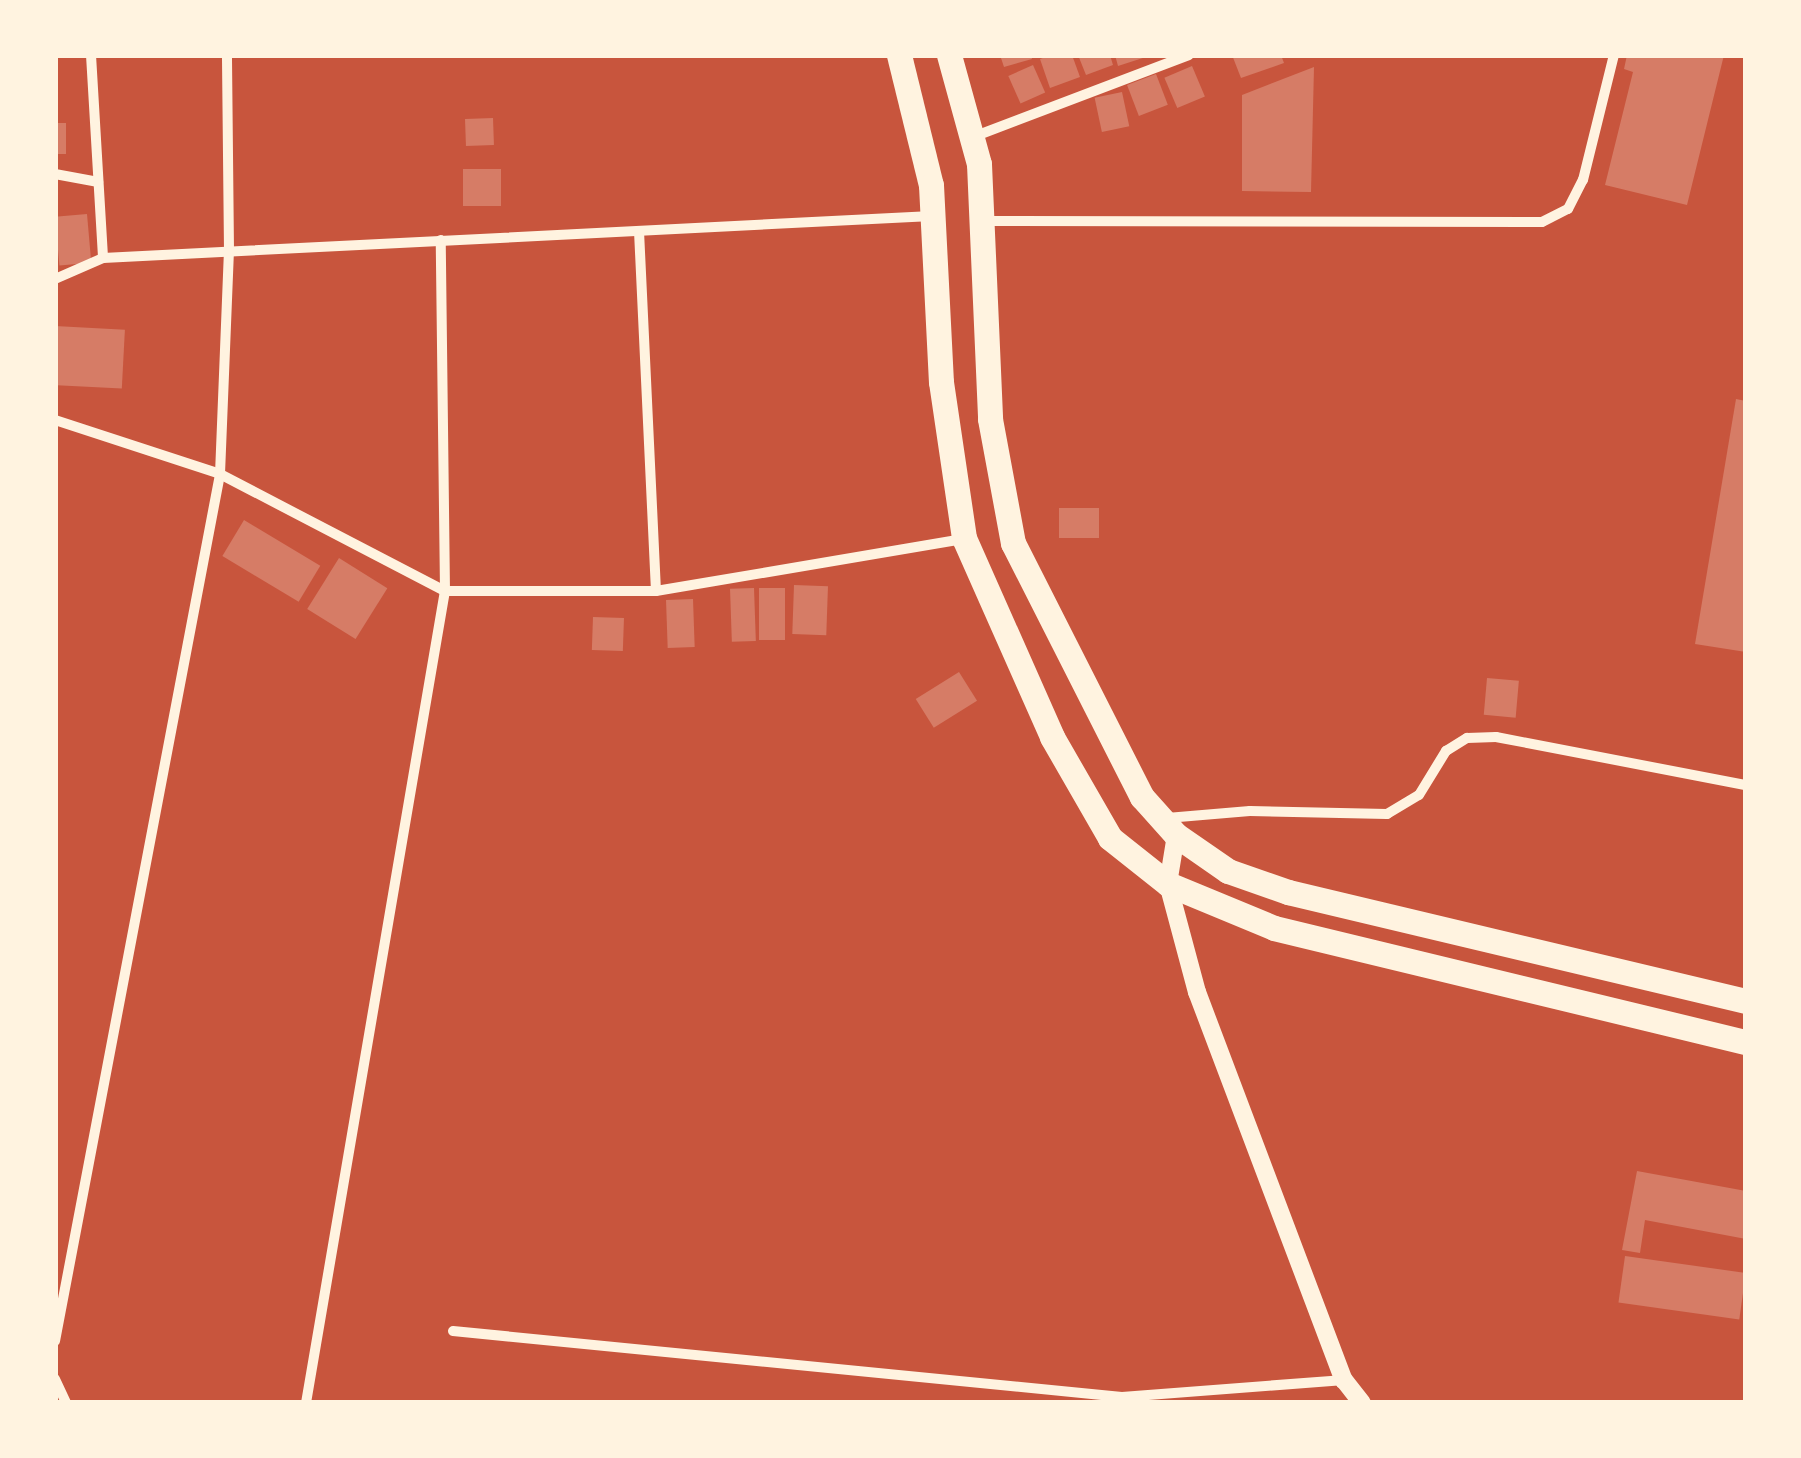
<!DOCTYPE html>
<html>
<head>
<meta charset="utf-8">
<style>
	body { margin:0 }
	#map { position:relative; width:1801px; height:1458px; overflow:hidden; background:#c8553d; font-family:Lato,sans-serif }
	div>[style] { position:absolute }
	.building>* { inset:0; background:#d67c66; transform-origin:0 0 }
	.minor>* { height:10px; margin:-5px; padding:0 5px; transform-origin:5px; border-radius:5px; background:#fff3e0 }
	.tertiary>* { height:18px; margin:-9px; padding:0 9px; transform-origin:9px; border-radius:9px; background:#fff3e0 }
	.primary>* { height:25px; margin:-12.5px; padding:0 12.5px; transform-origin:12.5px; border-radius:12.5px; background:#fff3e0 }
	span { translate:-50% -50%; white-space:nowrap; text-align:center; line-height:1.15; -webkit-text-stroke:9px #fff3e0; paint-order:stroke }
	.frame { position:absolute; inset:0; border:58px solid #fff3e0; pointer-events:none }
</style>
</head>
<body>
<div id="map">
	<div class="building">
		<i style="clip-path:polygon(1000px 55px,1031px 55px,1032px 59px,1004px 67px)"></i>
		<i style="clip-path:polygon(1051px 55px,1072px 55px,1080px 77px,1050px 88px,1040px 59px)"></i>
		<i style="clip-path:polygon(1078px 55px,1110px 55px,1113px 65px,1086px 75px)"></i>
		<i style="clip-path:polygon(1115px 55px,1148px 55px,1149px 56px,1118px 66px)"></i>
		<i style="clip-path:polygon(1232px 55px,1281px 55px,1284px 63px,1241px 78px)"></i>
		<i style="clip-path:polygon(1627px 55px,1724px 55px,1687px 205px,1605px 185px,1633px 72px,1624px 69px)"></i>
		<i style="left:1033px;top:65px;width:30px;height:27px;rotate:66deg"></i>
		<i style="left:1192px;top:66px;width:33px;height:30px;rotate:67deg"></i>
		<i style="clip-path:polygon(1314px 67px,1311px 192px,1242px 191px,1242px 95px)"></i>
		<i style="left:1156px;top:74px;width:33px;height:31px;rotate:69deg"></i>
		<i style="left:1122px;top:92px;width:35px;height:28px;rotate:78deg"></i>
		<i style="left:493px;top:118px;width:27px;height:28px;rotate:88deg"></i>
		<i style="left:55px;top:123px;width:11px;height:31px"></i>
		<i style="left:463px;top:169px;width:38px;height:37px"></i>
		<i style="left:87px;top:214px;width:49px;height:32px;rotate:85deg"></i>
		<i style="left:55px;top:326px;width:70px;height:59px;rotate:3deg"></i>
		<i style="clip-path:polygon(1736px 399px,1746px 401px,1746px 652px,1695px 644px)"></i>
		<i style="left:1059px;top:508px;width:40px;height:30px"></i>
		<i style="left:244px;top:520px;width:89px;height:42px;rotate:31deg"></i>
		<i style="left:339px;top:558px;width:57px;height:60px;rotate:32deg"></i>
		<i style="left:794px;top:585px;width:34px;height:49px;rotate:2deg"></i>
		<i style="left:754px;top:588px;width:53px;height:24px;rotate:88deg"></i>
		<i style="left:759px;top:588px;width:26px;height:52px"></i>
		<i style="left:693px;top:599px;width:48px;height:27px;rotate:88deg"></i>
		<i style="left:593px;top:617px;width:31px;height:33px;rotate:2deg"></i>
		<i style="left:959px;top:672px;width:34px;height:51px;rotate:58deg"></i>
		<i style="left:1487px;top:678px;width:32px;height:37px;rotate:5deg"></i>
		<i style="clip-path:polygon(1637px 1171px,1746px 1191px,1746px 1239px,1645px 1220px,1640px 1253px,1622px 1250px)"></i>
		<i style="left:1625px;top:1256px;width:122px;height:47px;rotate:8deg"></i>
	</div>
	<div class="minor">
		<i style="left:91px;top:55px;width:203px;rotate:86.6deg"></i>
		<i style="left:103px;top:258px;width:830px;rotate:-2.9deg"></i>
		<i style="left:973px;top:137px;width:231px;rotate:-20.8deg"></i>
		<i style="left:55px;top:174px;width:44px;rotate:10.5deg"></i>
		<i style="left:984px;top:221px;width:558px;rotate:0.1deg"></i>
		<i style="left:1542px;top:222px;width:29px;rotate:-27deg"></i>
		<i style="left:1568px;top:209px;width:33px;rotate:-63deg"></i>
		<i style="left:1583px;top:180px;width:129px;rotate:-76.1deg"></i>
		<i style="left:639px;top:231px;width:360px;rotate:87.3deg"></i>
		<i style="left:55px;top:279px;width:52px;rotate:-23.6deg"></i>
		<i style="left:55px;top:420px;width:174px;rotate:18.1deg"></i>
		<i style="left:220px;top:474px;width:254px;rotate:27.5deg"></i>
		<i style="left:445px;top:591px;width:211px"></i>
		<i style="left:656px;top:591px;width:310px;rotate:-9.6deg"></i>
		<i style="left:1167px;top:818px;width:83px;rotate:-4.8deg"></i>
		<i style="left:1250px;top:811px;width:137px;rotate:1.3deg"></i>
		<i style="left:1387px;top:814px;width:37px;rotate:-31deg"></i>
		<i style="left:1419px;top:795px;width:52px;rotate:-58.5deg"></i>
		<i style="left:1446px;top:751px;width:25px;rotate:-32deg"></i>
		<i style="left:1467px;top:738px;width:29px;rotate:-2deg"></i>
		<i style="left:1496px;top:737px;width:255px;rotate:10.9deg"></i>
		<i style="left:453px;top:1331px;width:672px;rotate:5.63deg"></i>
		<i style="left:1122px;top:1397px;width:223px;rotate:-4.4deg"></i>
		<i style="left:55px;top:1341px;width:883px;rotate:-79.22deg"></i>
		<i style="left:220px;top:474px;width:224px;rotate:-87.7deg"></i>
		<i style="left:229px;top:250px;width:195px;rotate:-90.6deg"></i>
		<i style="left:55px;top:1379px;width:26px;rotate:65deg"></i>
		<i style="left:306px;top:1403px;width:824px;rotate:-80.29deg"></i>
		<i style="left:445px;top:591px;width:351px;rotate:-90.7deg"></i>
	</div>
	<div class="tertiary">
		<i style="left:1176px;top:835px;width:50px;rotate:99.3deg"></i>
		<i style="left:1168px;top:884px;width:112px;rotate:75deg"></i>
		<i style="left:1197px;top:992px;width:415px;rotate:69.3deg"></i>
		<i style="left:1344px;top:1380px;width:29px;rotate:52deg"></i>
	</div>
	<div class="primary">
		<i style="left:899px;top:55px;width:134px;rotate:76.2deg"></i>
		<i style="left:931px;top:185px;width:197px;rotate:87.1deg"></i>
		<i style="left:941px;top:382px;width:158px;rotate:81.6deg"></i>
		<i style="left:964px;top:538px;width:218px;rotate:66.1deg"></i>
		<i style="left:1052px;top:737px;width:116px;rotate:60.1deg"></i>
		<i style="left:1110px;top:838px;width:74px;rotate:38.4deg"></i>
		<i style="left:1168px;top:884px;width:115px;rotate:22.5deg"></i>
		<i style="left:1274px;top:928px;width:486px;rotate:13.6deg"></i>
		<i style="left:949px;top:55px;width:113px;rotate:74.6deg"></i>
		<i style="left:979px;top:164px;width:255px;rotate:87.5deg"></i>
		<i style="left:990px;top:419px;width:126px;rotate:79.5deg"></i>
		<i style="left:1013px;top:543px;width:285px;rotate:63.1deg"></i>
		<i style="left:1142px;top:797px;width:51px;rotate:48.2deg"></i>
		<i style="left:1176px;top:835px;width:63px;rotate:34.7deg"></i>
		<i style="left:1228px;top:871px;width:64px;rotate:19.3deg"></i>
		<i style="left:1288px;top:892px;width:471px;rotate:13.4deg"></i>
	</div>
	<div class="frame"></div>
</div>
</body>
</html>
